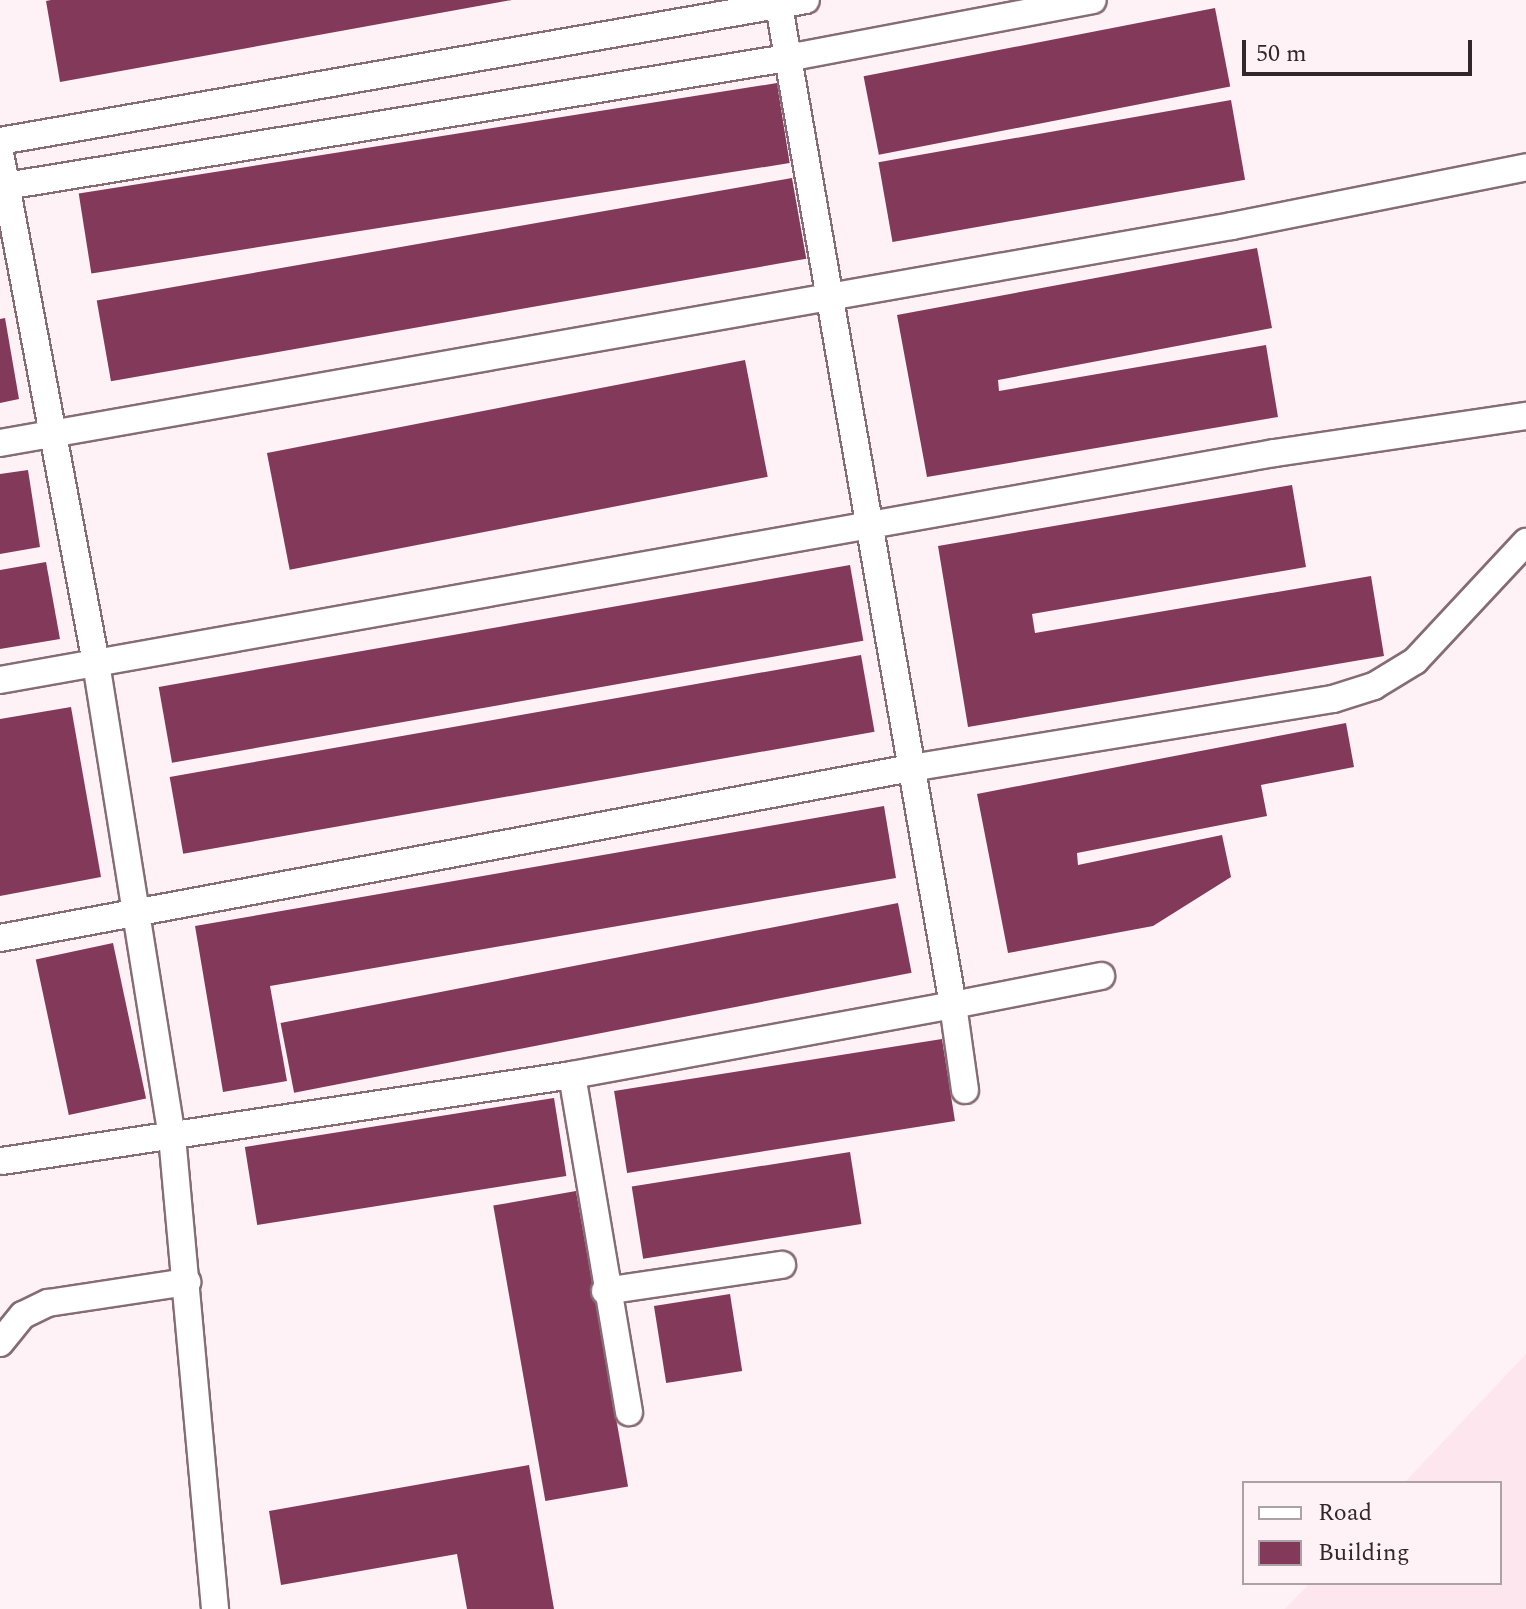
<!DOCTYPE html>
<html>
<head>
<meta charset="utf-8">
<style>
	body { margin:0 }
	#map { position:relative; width:1526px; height:1609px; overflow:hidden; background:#fef2f6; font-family:Spectral,serif }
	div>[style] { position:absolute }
	.built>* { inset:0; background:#fde6ee }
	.building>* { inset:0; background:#833a5a; transform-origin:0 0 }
	.roads { filter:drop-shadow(2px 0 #856c75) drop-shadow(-2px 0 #856c75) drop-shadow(0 2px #856c75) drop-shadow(0 -2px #856c75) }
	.street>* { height:26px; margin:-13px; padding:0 13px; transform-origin:13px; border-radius:13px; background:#fff }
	span { translate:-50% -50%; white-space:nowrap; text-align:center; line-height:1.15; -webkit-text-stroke:8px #fef2f6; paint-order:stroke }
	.legend { position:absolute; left:1242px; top:1481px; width:260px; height:104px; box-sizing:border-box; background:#fef2f6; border:2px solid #aca1a5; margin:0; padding:10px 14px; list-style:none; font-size:24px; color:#32272b }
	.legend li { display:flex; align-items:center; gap:16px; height:40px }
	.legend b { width:40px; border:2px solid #aca1a5 }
	.scale { position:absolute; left:1242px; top:40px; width:230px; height:36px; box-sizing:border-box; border:4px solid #32272b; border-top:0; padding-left:10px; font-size:24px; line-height:28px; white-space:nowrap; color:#32272b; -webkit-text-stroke:6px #fef2f6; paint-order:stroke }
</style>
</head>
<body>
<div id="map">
	<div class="built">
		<i style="clip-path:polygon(1526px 1354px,1526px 1609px,1285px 1609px,1310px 1583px,1500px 1583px,1500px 1483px,1404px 1483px)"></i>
	</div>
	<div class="building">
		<i style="clip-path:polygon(512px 0,60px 82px,46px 1px,51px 0)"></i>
		<i style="left:1215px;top:8px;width:80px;height:358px;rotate:79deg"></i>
		<i style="left:777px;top:83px;width:81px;height:707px;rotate:81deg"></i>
		<i style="left:1231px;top:100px;width:81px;height:358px;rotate:80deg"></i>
		<i style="left:792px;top:178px;width:82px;height:706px;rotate:80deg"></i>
		<i style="clip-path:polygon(1257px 248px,1272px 328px,998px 380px,999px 391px,1266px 345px,1278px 417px,927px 477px,897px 315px)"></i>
		<i style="clip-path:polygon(5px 318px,19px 399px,0 403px,0 319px)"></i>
		<i style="left:745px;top:360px;width:119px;height:487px;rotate:79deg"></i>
		<i style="clip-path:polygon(28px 470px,40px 547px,0 554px,0 474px)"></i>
		<i style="clip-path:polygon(1292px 485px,1306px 567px,1032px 614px,1035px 633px,1371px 576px,1384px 656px,968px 727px,938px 546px)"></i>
		<i style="clip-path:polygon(46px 562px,60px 639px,0 649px,0 570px)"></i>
		<i style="left:850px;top:565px;width:77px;height:702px;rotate:80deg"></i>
		<i style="left:861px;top:655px;width:78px;height:702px;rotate:80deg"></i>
		<i style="clip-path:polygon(71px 707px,101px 877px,0 896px,0 719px)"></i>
		<i style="clip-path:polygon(1346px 723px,1354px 767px,1261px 785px,1267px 816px,1077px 853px,1078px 865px,1222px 835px,1231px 877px,1153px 926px,1008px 953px,977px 794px)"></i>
		<i style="clip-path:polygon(884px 806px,896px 878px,270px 986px,287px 1081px,223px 1092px,195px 926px)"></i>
		<i style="left:898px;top:903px;width:71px;height:629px;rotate:79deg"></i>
		<i style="left:113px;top:943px;width:159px;height:79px;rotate:78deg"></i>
		<i style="left:942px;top:1039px;width:83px;height:332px;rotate:81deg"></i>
		<i style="left:554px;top:1098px;width:79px;height:313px;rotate:81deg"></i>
		<i style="left:850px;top:1152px;width:73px;height:221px;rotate:81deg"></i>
		<i style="left:576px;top:1191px;width:300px;height:84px;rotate:80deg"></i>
		<i style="left:730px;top:1294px;width:78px;height:77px;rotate:81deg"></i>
		<i style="clip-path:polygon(529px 1465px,554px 1609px,467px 1609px,457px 1554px,281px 1585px,269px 1511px)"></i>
	</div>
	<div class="roads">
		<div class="street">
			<i style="left:0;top:141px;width:818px;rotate:-9.92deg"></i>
			<i style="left:0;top:153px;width:519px;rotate:79.34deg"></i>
			<i style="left:96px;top:663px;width:479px;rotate:80.9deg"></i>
			<i style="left:172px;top:1136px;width:475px;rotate:84.8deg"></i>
			<i style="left:0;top:187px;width:798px;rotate:-9.31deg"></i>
			<i style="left:787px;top:58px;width:311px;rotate:-10.7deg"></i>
			<i style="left:0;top:443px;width:1251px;rotate:-9.99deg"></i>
			<i style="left:1232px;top:226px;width:300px;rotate:-11.3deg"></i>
			<i style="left:0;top:680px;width:1295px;rotate:-10.1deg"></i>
			<i style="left:1275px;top:453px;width:254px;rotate:-8.4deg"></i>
			<i style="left:0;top:938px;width:927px;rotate:-10.57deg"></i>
			<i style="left:911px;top:768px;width:428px;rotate:-9.3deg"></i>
			<i style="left:1333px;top:699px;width:43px;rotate:-17.6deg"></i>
			<i style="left:1374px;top:686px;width:48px;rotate:-31.4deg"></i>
			<i style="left:1415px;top:661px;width:163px;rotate:-47deg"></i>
			<i style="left:572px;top:1075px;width:342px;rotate:80.4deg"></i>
			<i style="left:965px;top:1090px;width:86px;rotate:-98deg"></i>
			<i style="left:953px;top:1005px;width:151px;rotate:-11.1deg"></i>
			<i style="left:2px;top:1161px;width:576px;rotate:-8.58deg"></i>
			<i style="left:572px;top:1075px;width:387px;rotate:-10.4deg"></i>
			<i style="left:953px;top:1005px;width:1020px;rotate:-99.88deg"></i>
			<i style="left:605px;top:1291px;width:179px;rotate:-8.4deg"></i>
			<i style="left:0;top:1343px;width:36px;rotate:-51deg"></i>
			<i style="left:23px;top:1315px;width:28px;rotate:-26deg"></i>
			<i style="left:48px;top:1303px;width:141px;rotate:-8.6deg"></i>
		</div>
	</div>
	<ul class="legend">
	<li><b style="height:10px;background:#fff"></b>Road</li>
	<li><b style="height:22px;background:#833a5a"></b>Building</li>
	</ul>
	<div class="scale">50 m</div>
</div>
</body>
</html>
